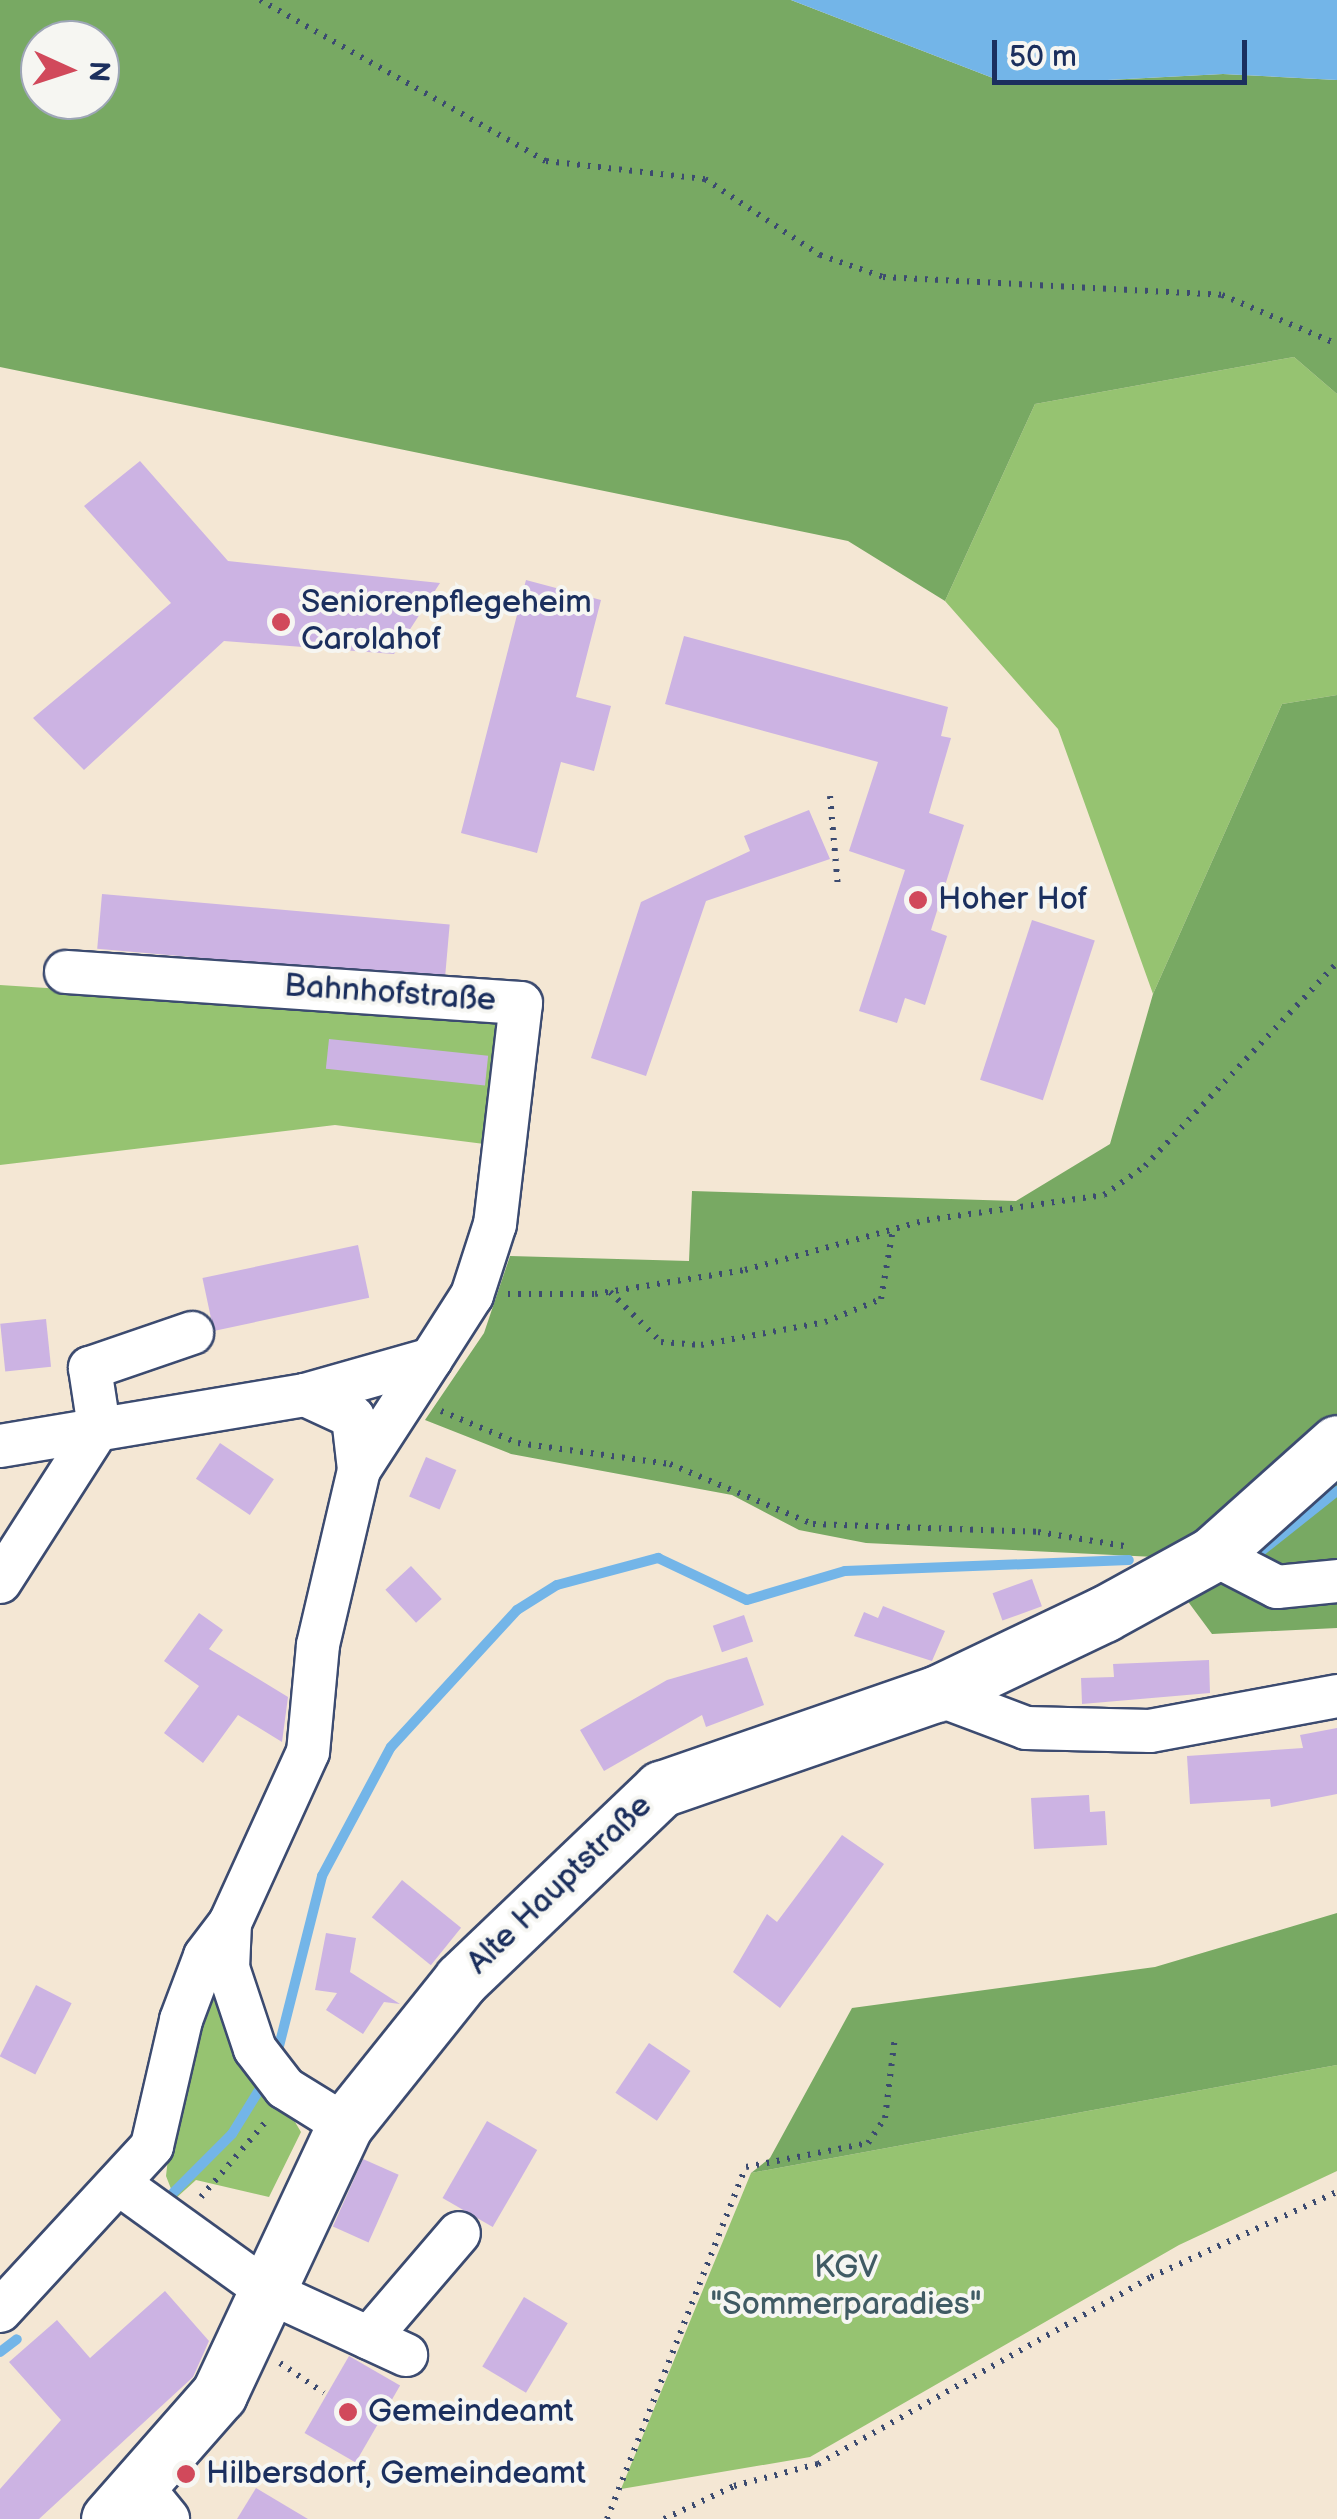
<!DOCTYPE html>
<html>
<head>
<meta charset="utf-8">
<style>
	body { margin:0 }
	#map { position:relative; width:1337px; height:2519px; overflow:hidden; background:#f4e7d4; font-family:"Balsamiq Sans",sans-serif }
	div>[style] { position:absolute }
	.green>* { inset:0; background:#96c371 }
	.forest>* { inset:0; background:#78a963 }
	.water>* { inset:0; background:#73b5e8 }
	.stream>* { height:10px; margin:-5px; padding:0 5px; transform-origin:5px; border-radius:5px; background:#73b5e8 }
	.building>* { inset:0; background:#ccb3e3; transform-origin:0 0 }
	.path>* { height:6px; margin-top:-3px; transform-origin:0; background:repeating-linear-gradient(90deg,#3c4b70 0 2.5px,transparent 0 10.5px) }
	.roads { filter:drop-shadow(2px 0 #3c4b70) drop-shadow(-2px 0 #3c4b70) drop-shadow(0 2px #3c4b70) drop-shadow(0 -2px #3c4b70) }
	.minor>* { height:42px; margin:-21px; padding:0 21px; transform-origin:21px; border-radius:21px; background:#fff }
	.major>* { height:55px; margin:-27.5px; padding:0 27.5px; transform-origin:27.5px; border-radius:27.5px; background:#fff }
	.dots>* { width:28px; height:28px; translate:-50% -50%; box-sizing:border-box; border:5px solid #f6f6f2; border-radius:50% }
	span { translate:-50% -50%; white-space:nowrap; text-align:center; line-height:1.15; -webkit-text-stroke:8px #f6f6f2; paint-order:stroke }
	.poi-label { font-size:32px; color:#1b2f5e }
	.left { translate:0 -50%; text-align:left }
	.street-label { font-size:32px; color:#1b2f5e }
	.park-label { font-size:32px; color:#405b64 }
	.north { position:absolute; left:20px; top:20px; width:100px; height:100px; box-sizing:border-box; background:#f6f6f2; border:2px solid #9ea6b7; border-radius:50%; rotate:93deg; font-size:28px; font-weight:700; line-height:40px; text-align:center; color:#1b2f5e }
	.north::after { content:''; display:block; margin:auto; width:35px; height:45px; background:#d1495b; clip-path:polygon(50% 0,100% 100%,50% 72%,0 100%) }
	.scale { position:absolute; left:992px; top:40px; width:255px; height:45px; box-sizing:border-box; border:5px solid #1b2f5e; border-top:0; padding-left:12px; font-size:30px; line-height:35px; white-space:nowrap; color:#1b2f5e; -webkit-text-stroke:8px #f6f6f2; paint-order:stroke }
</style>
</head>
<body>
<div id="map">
	<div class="green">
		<i style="clip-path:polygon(1294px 357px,1337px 394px,1337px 695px,1282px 704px,1153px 994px,1058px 729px,945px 601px,1035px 404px)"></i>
		<i style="clip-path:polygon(0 985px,513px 1018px,500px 1146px,335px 1125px,0 1165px)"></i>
		<i style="clip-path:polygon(213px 1984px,301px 2132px,269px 2197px,196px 2180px,175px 2199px,166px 2176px,173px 2115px)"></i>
		<i style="clip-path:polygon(1337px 2065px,1337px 2171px,1179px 2245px,810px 2457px,621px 2489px,751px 2173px)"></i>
	</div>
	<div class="forest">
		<i style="clip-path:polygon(evenodd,0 0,791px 0,1011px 85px,1223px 74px,1337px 80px,1337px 394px,1294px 357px,1035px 404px,945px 601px,848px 541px,0 367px,0 0,40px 40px,100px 40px,100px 100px,40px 100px,40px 40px)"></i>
		<i style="clip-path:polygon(1337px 695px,1337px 1628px,1212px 1634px,1155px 1557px,866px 1543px,799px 1530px,732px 1495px,511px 1454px,425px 1420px,484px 1333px,510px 1256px,689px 1261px,692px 1191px,1016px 1201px,1110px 1144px,1153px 994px,1282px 704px)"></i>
		<i style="clip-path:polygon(1337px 1913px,1337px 2065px,751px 2173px,770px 2158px,852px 2008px,1155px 1967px)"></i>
	</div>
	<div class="water">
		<i style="clip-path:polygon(791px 0,1337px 0,1337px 80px,1223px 74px,1011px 85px)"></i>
	</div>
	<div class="stream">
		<i style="left:1260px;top:1552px;width:98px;rotate:-38.4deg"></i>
		<i style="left:276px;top:2058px;width:188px;rotate:-75.8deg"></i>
		<i style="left:322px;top:1876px;width:146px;rotate:-61.9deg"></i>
		<i style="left:391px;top:1747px;width:186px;rotate:-47.4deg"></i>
		<i style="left:517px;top:1610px;width:47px;rotate:-32deg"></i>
		<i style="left:557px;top:1585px;width:105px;rotate:-15deg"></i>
		<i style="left:658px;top:1558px;width:98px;rotate:25.3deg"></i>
		<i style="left:747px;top:1600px;width:102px;rotate:-16.5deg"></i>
		<i style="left:845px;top:1571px;width:284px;rotate:-2.2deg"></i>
		<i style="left:173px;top:2193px;width:83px;rotate:-45deg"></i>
		<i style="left:232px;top:2134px;width:61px;rotate:-58.4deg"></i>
		<i style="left:0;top:2352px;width:21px;rotate:-37deg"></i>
	</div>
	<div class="building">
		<i style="clip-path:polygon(140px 461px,228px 561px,440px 583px,394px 654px,224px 641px,84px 770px,33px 718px,171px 603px,84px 506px)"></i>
		<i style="clip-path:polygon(526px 580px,601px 600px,576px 697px,611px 706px,594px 771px,561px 762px,537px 853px,461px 833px)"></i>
		<i style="clip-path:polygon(684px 636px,948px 707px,941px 736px,951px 738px,929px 813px,964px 825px,931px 930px,947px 936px,925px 1005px,905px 998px,897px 1023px,859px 1011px,905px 870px,849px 851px,878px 762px,665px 704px)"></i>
		<i style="clip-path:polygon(809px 810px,830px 859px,706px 901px,646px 1076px,591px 1058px,641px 902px,750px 851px,744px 836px)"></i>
		<i style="left:102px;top:894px;width:349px;height:55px;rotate:5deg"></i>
		<i style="left:1032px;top:920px;width:66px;height:168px;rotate:18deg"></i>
		<i style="left:329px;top:1039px;width:160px;height:30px;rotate:6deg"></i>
		<i style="left:358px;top:1245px;width:54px;height:159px;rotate:78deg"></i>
		<i style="left:46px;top:1319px;width:48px;height:46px;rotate:84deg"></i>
		<i style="left:220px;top:1443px;width:65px;height:43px;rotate:34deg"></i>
		<i style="left:426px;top:1457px;width:33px;height:43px;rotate:23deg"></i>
		<i style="left:411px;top:1566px;width:45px;height:35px;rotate:47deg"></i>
		<i style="left:1032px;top:1579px;width:29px;height:42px;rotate:70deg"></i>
		<i style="clip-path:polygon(883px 1606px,945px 1631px,932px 1661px,854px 1636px,864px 1612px,878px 1618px)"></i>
		<i style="clip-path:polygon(199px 1613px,223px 1630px,209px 1649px,288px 1697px,282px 1742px,238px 1715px,203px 1763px,164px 1733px,199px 1686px,164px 1661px)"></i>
		<i style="left:744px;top:1615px;width:28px;height:33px;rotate:71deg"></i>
		<i style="clip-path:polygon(747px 1657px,764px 1705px,706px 1727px,702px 1715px,604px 1771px,580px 1730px,667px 1680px)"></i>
		<i style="clip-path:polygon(1209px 1660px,1210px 1693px,1082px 1704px,1081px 1678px,1114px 1677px,1113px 1664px)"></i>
		<i style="clip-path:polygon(1337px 1728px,1337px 1794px,1271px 1807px,1270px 1799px,1190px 1804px,1187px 1756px,1303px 1748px,1300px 1735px)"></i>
		<i style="clip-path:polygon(1089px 1795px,1090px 1812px,1105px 1811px,1107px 1845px,1034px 1849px,1031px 1798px)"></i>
		<i style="clip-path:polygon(842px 1835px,884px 1864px,780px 2008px,733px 1972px,767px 1914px,777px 1922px)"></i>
		<i style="left:402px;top:1880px;width:76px;height:48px;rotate:39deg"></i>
		<i style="clip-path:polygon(326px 1933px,356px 1938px,350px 1972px,400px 2004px,384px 2002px,363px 2034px,326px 2010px,337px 1993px,315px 1990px)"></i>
		<i style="left:36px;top:1985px;width:40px;height:80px;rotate:27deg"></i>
		<i style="left:649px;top:2043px;width:50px;height:60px;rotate:34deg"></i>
		<i style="left:487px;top:2121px;width:58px;height:89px;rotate:30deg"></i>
		<i style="left:363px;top:2159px;width:39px;height:74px;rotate:24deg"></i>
		<i style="clip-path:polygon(165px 2291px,209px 2341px,193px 2377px,39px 2519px,0 2519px,0 2489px,61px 2420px,9px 2362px,57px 2320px,90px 2358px)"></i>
		<i style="left:524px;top:2297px;width:51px;height:81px;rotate:31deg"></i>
		<i style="left:349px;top:2356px;width:59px;height:89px;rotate:30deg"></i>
		<i style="clip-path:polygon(256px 2488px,308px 2519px,237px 2519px)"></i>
	</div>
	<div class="path">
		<i style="left:260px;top:0;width:328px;rotate:29.4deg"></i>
		<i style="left:546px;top:161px;width:160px;rotate:6.5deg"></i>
		<i style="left:705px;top:179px;width:138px;rotate:33.5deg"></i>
		<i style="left:820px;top:255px;width:67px;rotate:19.2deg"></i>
		<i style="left:883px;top:277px;width:339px;rotate:3deg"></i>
		<i style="left:1222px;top:295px;width:125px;rotate:23.1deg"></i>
		<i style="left:830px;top:796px;width:91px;rotate:85deg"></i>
		<i style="left:610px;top:1292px;width:71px;rotate:44.4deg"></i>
		<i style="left:661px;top:1342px;width:40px;rotate:4.3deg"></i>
		<i style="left:701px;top:1345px;width:126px;rotate:-10.5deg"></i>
		<i style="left:825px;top:1322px;width:61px;rotate:-22.3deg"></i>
		<i style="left:881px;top:1299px;width:71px;rotate:-80.3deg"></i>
		<i style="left:508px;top:1294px;width:87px"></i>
		<i style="left:595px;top:1294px;width:152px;rotate:-9.1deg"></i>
		<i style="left:745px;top:1270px;width:189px;rotate:-15.4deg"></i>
		<i style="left:927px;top:1220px;width:179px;rotate:-8deg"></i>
		<i style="left:1104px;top:1195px;width:50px;rotate:-35.3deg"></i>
		<i style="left:1145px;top:1166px;width:279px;rotate:-46.6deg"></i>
		<i style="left:441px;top:1411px;width:83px;rotate:22.6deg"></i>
		<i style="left:518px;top:1443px;width:153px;rotate:7.9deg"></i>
		<i style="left:670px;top:1464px;width:155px;rotate:22.8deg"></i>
		<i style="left:813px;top:1524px;width:225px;rotate:2deg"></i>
		<i style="left:1038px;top:1532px;width:94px;rotate:9.2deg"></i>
		<i style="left:201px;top:2197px;width:103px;rotate:-49.3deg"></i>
		<i style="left:280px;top:2363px;width:53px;rotate:34.3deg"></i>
		<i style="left:607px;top:2519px;width:378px;rotate:-68.5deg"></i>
		<i style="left:746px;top:2167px;width:124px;rotate:-11.1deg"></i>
		<i style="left:868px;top:2143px;width:30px;rotate:-56deg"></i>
		<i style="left:885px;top:2118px;width:83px;rotate:-83deg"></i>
		<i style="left:664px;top:2519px;width:77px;rotate:-25.2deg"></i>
		<i style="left:734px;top:2486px;width:87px;rotate:-14.7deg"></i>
		<i style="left:818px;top:2464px;width:382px;rotate:-29.3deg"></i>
		<i style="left:1151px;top:2277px;width:205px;rotate:-24.6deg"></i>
	</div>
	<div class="roads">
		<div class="minor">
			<i style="left:66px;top:972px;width:456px;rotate:3.9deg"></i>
			<i style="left:521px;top:1003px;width:223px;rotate:96.7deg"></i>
			<i style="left:495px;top:1224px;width:75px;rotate:107.9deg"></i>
			<i style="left:472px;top:1295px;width:76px;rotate:122.6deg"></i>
			<i style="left:305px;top:1395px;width:131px;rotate:-15.9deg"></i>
			<i style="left:431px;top:1359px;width:132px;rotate:123deg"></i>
			<i style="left:0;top:1446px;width:309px;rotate:-9.5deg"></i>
			<i style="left:305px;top:1395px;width:53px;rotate:24.6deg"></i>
			<i style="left:353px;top:1417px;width:53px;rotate:83.5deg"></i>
			<i style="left:359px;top:1470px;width:180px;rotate:103.2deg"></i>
			<i style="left:318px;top:1645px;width:107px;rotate:95.3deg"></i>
			<i style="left:308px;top:1752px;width:188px;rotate:114.5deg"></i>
			<i style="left:230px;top:1923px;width:45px;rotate:92.5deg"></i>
			<i style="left:228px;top:1968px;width:85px;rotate:71.6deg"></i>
			<i style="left:255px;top:2049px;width:49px;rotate:52.4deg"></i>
			<i style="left:285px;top:2088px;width:70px;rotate:31.7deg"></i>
			<i style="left:1213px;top:1554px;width:72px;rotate:27.3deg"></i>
			<i style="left:1277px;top:1587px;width:60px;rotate:-5.7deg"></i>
			<i style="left:0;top:1582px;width:184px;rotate:-57.4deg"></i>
			<i style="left:99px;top:1427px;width:60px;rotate:-98.7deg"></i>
			<i style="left:90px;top:1368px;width:108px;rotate:-18.9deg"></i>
			<i style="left:936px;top:1694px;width:96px;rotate:20.7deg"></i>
			<i style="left:1026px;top:1728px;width:124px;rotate:1.4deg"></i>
			<i style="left:1150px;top:1731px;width:190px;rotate:-10.6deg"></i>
			<i style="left:122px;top:2186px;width:181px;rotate:35.8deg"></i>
			<i style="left:269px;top:2292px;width:151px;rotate:24.7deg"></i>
			<i style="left:0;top:2311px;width:224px;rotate:-47.3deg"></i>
			<i style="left:152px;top:2146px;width:129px;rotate:-77deg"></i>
			<i style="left:181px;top:2020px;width:68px;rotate:-69.4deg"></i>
			<i style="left:205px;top:1956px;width:41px;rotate:-52.9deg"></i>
			<i style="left:369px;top:2338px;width:138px;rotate:-49.4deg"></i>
			<i style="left:143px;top:2488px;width:40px;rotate:51deg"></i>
		</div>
		<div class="major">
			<i style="left:109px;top:2519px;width:167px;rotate:-48.7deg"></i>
			<i style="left:219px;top:2394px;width:297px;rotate:-64.9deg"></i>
			<i style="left:345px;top:2125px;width:186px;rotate:-51.3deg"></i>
			<i style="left:461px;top:1980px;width:277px;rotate:-43.7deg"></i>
			<i style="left:661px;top:1789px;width:291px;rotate:-19.1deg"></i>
			<i style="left:936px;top:1694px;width:186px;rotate:-25.5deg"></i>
			<i style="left:1104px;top:1614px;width:124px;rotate:-28.8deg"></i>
			<i style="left:1213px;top:1554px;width:166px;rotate:-41.8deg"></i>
		</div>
	</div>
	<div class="dots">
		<i style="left:281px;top:622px;background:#d1495b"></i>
		<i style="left:918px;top:900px;background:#d1495b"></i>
		<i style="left:348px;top:2412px;background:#d1495b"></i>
		<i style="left:186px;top:2474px;background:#d1495b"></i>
	</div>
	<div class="poi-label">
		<span class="left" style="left:301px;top:622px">Seniorenpflegeheim<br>Carolahof</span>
		<span class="left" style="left:938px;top:900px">Hoher Hof</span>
		<span class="left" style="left:368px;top:2412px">Gemeindeamt</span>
		<span class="left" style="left:206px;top:2474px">Hilbersdorf, Gemeindeamt</span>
	</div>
	<div class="street-label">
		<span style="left:390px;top:994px;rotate:4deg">Bahnhofstraße</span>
		<span style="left:560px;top:1885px;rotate:-44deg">Alte Hauptstraße</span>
	</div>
	<div class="park-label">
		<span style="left:846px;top:2287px">KGV<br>"Sommerparadies"</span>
	</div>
	<div class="north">N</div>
	<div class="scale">50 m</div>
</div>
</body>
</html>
